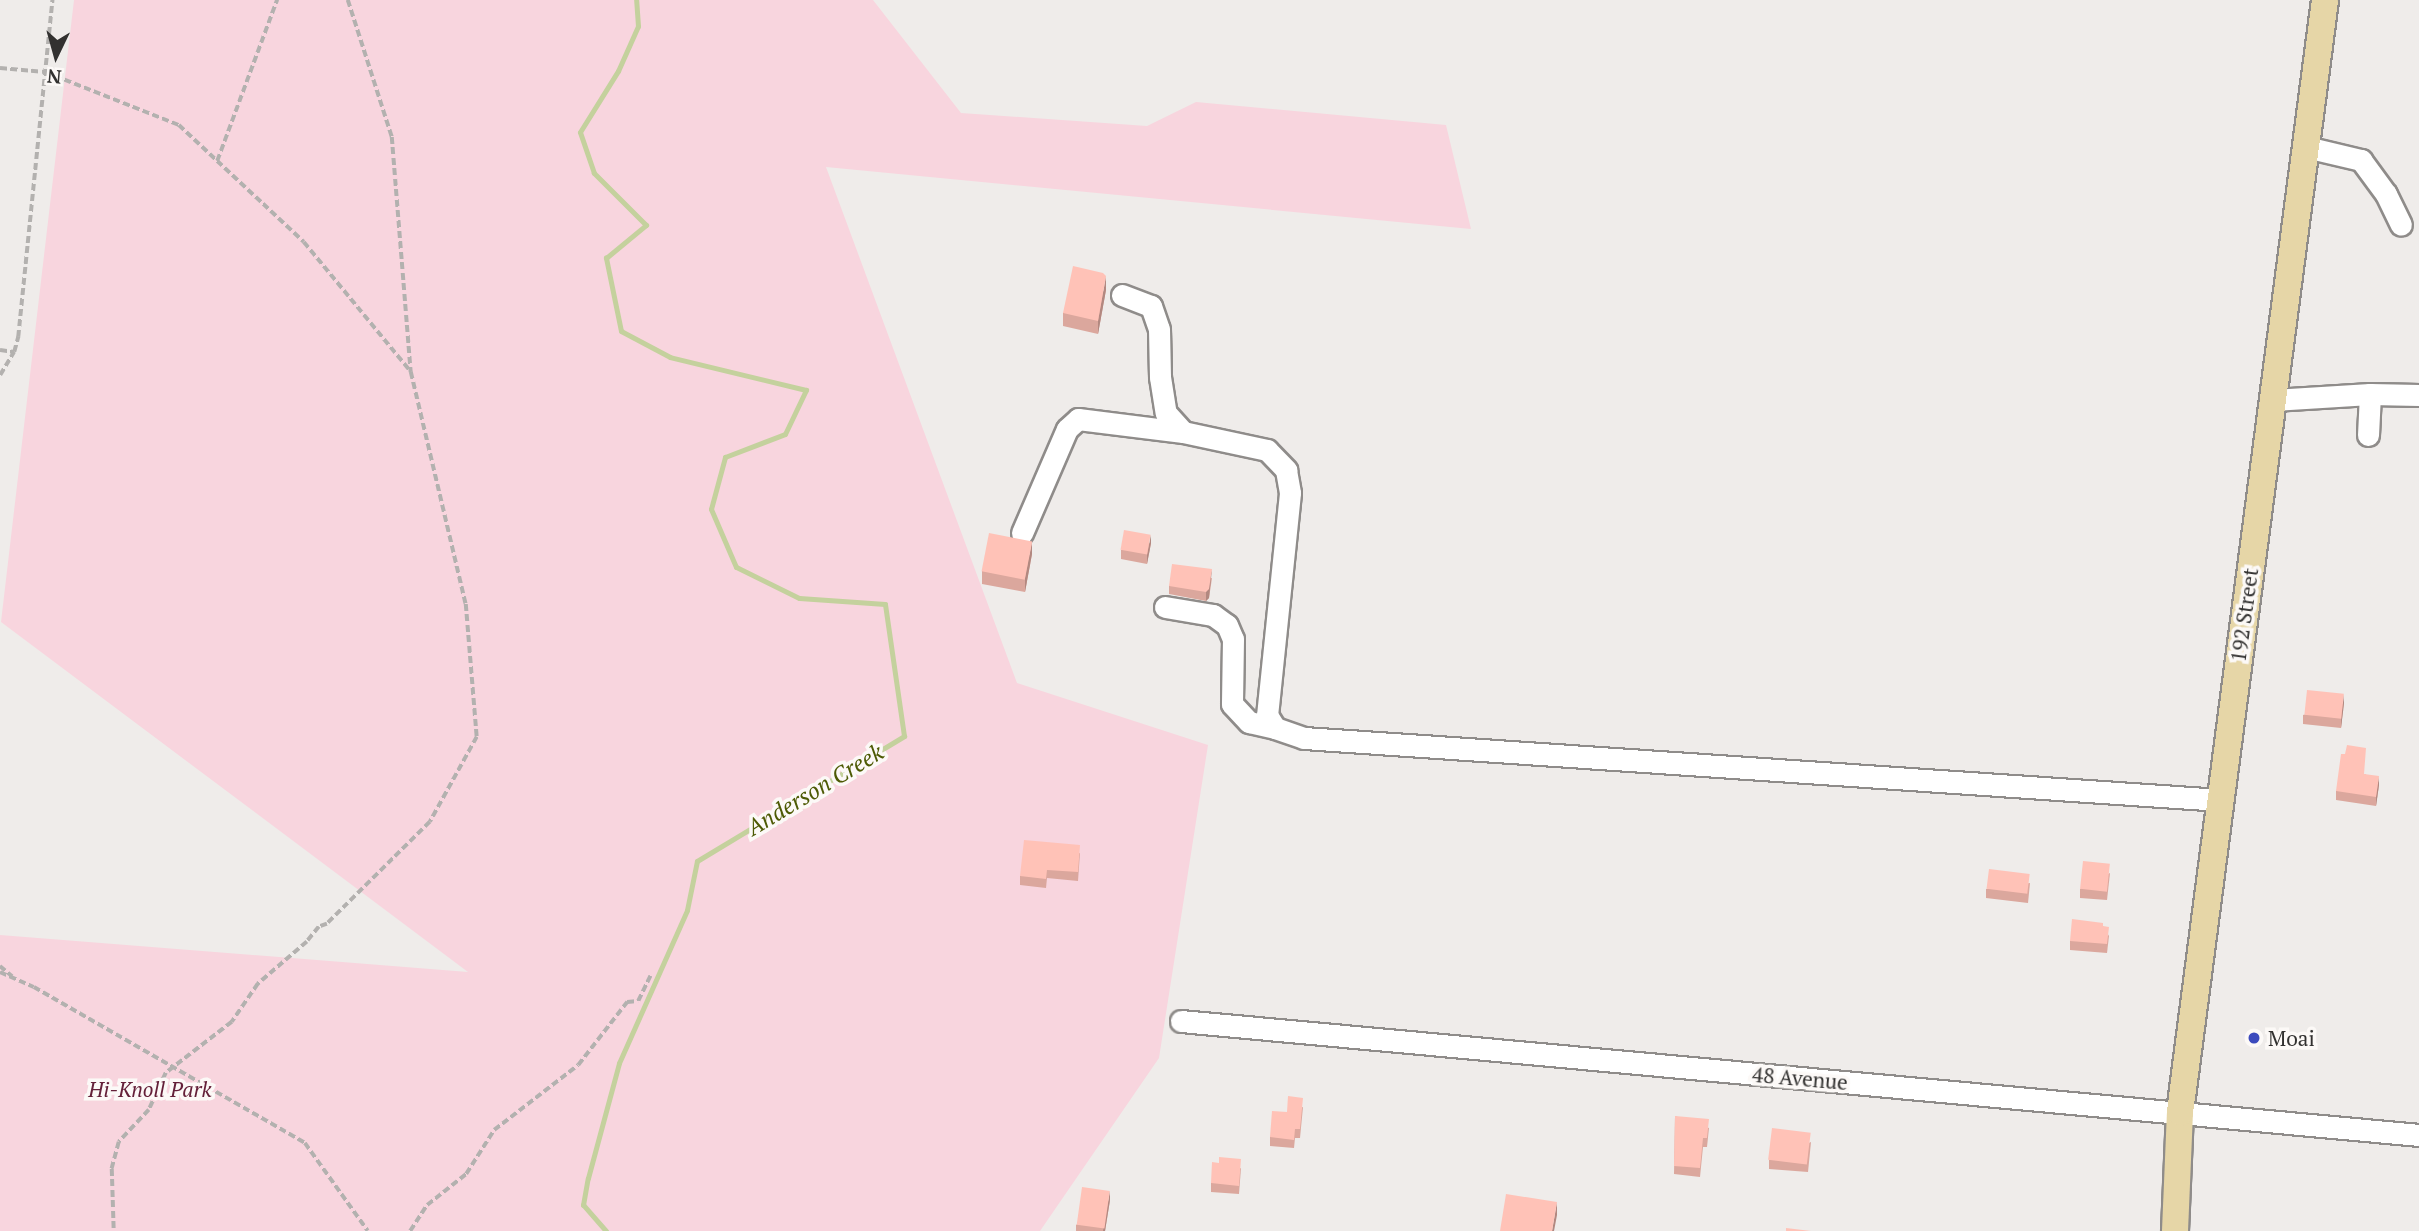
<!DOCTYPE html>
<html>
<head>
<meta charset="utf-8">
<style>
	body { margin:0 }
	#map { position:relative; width:2419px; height:1231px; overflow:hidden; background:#efecea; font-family:"PT Serif",serif }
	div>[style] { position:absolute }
	.green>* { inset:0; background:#f8d5de }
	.stream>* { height:5px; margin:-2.5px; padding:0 2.5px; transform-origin:2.5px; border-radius:2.5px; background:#c4d19d }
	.path>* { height:3.5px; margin-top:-1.75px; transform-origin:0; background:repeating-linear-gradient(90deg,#b3b1af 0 7px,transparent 0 10.5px) }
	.roads { filter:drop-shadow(2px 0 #8f8c8a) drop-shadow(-2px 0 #8f8c8a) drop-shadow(0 2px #8f8c8a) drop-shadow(0 -2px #8f8c8a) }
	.minor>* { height:21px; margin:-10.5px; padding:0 10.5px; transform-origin:10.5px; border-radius:10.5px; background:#fff }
	.major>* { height:26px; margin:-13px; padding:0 13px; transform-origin:13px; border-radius:13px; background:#e6d6a7 }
	.wall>* { inset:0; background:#dba79d }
	.shaded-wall>* { inset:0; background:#b28880 }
	.building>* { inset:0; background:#ffc2b7; transform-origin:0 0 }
	.dots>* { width:19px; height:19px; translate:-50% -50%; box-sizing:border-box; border:4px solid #fcf9f7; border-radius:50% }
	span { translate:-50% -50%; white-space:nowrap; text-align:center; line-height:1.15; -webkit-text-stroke:7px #fcf9f7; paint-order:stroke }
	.street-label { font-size:21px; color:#323130 }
	.poi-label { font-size:21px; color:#323130 }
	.left { translate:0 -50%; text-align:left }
	.park-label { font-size:21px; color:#642039; font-style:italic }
	.water-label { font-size:23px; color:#4d5a04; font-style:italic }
	.north { position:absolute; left:21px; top:21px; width:70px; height:70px; -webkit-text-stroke:5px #fcf9f7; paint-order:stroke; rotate:185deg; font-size:19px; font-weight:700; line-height:28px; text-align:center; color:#323130 }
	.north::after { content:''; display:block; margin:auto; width:24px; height:32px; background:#323130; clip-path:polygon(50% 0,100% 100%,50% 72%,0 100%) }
</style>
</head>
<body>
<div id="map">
	<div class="green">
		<i style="clip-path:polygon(74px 0,873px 0,961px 113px,1147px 126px,1196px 102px,1446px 125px,1471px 229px,826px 167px,1017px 683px,1208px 745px,1159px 1058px,1040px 1231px,0 1231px,0 935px,468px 972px,1px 622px)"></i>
	</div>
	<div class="stream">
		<i style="left:606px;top:1231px;width:35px;rotate:-131deg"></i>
		<i style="left:583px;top:1205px;width:27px;rotate:-80deg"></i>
		<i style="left:588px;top:1178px;width:119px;rotate:-74.9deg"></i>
		<i style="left:619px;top:1063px;width:167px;rotate:-66deg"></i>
		<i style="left:687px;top:910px;width:50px;rotate:-78.5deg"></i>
		<i style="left:697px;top:861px;width:242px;rotate:-31.1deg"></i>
		<i style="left:904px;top:736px;width:133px;rotate:-98.2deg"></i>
		<i style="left:885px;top:604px;width:86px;rotate:-176deg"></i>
		<i style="left:799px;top:598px;width:70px;rotate:-153.8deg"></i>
		<i style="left:736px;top:567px;width:63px;rotate:-113.3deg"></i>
		<i style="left:711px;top:509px;width:54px;rotate:-74.9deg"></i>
		<i style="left:725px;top:457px;width:64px;rotate:-21deg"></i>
		<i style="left:785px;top:434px;width:49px;rotate:-64.5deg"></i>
		<i style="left:806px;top:390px;width:140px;rotate:-166.4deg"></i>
		<i style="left:670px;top:357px;width:55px;rotate:-152deg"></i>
		<i style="left:621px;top:331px;width:75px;rotate:-101.6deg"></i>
		<i style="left:606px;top:258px;width:52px;rotate:-39.5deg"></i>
		<i style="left:646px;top:225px;width:74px;rotate:-135deg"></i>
		<i style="left:594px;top:173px;width:43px;rotate:-108.9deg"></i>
		<i style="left:580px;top:132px;width:72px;rotate:-58.1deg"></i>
		<i style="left:618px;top:71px;width:49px;rotate:-66deg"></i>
		<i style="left:638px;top:26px;width:26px;rotate:-94deg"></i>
	</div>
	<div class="path">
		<i style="left:348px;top:0;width:144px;rotate:72.2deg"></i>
		<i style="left:392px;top:137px;width:236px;rotate:85.4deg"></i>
		<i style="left:0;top:68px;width:45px;rotate:5.1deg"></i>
		<i style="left:45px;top:72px;width:144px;rotate:21.6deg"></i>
		<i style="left:179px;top:125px;width:171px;rotate:43.1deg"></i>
		<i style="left:304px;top:242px;width:168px;rotate:50.5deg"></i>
		<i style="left:411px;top:372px;width:238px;rotate:76.7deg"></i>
		<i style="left:466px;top:604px;width:133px;rotate:85.3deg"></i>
		<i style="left:477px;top:737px;width:97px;rotate:118.9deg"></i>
		<i style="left:430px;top:822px;width:145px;rotate:135.3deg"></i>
		<i style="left:327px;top:924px;width:9px;rotate:159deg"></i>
		<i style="left:319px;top:927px;width:19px;rotate:129deg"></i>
		<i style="left:307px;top:942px;width:65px;rotate:139.4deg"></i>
		<i style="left:258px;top:984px;width:46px;rotate:124.4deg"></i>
		<i style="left:232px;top:1022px;width:83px;rotate:142.3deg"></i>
		<i style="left:166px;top:1073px;width:41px;rotate:114.7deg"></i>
		<i style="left:149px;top:1110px;width:44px;rotate:133.2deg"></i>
		<i style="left:119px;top:1142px;width:28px;rotate:105deg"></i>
		<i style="left:112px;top:1169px;width:62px;rotate:88.2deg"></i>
		<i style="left:217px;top:161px;width:172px;rotate:-69.6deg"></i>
		<i style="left:0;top:350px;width:14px;rotate:8deg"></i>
		<i style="left:0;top:375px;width:27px;rotate:-59deg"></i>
		<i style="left:14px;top:352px;width:16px;rotate:-75deg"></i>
		<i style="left:18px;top:337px;width:339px;rotate:-84.2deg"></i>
		<i style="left:0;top:966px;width:16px;rotate:40deg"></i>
		<i style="left:0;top:972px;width:37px;rotate:24deg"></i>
		<i style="left:34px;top:987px;width:313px;rotate:29.9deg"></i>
		<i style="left:305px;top:1143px;width:108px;rotate:54.4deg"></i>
		<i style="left:410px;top:1231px;width:31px;rotate:-57deg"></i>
		<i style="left:427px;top:1205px;width:50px;rotate:-38.5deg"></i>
		<i style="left:466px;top:1174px;width:52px;rotate:-57.5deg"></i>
		<i style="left:494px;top:1130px;width:106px;rotate:-37.7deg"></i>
		<i style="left:578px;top:1065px;width:80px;rotate:-52.1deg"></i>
		<i style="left:627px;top:1002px;width:11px;rotate:-5deg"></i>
		<i style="left:638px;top:1001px;width:28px;rotate:-64deg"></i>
	</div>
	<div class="roads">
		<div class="minor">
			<i style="left:2306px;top:147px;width:57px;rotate:13.3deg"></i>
			<i style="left:2361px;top:160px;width:42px;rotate:53.7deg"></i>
			<i style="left:2386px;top:194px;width:34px;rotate:64deg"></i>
			<i style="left:1122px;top:295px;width:31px;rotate:21deg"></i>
			<i style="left:1151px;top:306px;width:24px;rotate:71deg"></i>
			<i style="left:1159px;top:329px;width:48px;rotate:88.8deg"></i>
			<i style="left:1160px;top:377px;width:36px;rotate:81deg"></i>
			<i style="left:1166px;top:413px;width:25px;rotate:48deg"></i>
			<i style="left:1183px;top:432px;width:86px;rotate:12.1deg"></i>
			<i style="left:1267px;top:450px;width:28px;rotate:46deg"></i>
			<i style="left:1286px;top:470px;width:23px;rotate:80deg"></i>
			<i style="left:1290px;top:493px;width:223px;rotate:95.9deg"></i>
			<i style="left:1267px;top:715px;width:15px;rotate:58deg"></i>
			<i style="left:1275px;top:728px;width:31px;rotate:19deg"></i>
			<i style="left:1304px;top:738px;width:918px;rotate:3.87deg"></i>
			<i style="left:2273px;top:400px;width:97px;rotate:-3.5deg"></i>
			<i style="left:2370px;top:394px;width:49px;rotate:1.2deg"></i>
			<i style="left:2368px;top:435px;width:41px;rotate:-87.2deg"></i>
			<i style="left:1022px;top:533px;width:113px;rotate:-66.6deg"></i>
			<i style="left:1067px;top:429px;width:15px;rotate:-42deg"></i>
			<i style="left:1078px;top:419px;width:106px;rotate:7.1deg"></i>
			<i style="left:1165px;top:607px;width:49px;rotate:9.5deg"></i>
			<i style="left:1213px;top:615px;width:17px;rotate:36deg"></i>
			<i style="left:1227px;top:625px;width:15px;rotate:67deg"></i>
			<i style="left:1233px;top:639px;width:65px;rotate:90.9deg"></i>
			<i style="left:1232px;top:704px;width:25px;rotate:47deg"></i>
			<i style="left:1249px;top:722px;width:27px;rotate:13deg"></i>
			<i style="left:1181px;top:1021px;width:1243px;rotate:5.26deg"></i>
		</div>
		<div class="major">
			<i style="left:2175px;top:1231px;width:119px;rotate:-87.6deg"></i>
			<i style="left:2180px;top:1112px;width:1121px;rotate:-82.57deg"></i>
		</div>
	</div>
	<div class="wall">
		<i style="clip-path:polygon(1106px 290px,1098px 334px,1063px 326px,1063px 313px)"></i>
		<i style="clip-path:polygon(1151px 543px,1147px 564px,1121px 559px,1121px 550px)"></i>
		<i style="clip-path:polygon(1032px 554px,1025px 592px,982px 584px,982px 571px)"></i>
		<i style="clip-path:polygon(1212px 578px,1209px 598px,1206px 601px,1169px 594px,1169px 586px)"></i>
		<i style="clip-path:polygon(2344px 703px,2341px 728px,2303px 724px,2303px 715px)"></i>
		<i style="clip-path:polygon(2365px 774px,2379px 785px,2376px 806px,2336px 800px,2336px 791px)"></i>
		<i style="clip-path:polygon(1080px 853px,1078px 881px,1047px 878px,1046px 888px,1020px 885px,1020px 876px)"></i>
		<i style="clip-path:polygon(2110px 873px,2107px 900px,2080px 898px,2080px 889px)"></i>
		<i style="clip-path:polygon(2030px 883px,2028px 903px,1986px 898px,1986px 889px)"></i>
		<i style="clip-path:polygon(2103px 926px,2109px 936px,2107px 953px,2070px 950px,2070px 941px)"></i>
		<i style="clip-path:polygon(1303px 1107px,1300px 1138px,1295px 1138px,1294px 1148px,1270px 1146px,1270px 1137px,1287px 1112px)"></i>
		<i style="clip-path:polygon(1675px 1116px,1709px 1128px,1707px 1147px,1703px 1147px,1700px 1177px,1674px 1174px)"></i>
		<i style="clip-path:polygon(1811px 1142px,1808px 1172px,1769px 1169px,1769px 1160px)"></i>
		<i style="clip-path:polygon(1241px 1168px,1239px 1194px,1211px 1192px,1211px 1183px)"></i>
		<i style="clip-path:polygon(1110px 1200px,1105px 1231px,1076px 1231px,1076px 1225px)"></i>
	</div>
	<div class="shaded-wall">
		<i style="clip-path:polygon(1106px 276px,1106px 290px,1098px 334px,1098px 321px)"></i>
		<i style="clip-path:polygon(1151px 535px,1151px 543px,1147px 564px,1147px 555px)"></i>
		<i style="clip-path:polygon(1032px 541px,1032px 554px,1025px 592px,1025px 578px)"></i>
		<i style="clip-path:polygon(1212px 569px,1209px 598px,1206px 601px,1206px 592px)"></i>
		<i style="clip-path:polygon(2344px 694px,2344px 703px,2341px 728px,2341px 720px)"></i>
		<i style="clip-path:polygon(2379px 776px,2379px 785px,2376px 806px,2376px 797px)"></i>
		<i style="clip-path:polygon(1110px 1191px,1110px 1200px,1105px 1231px,1103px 1231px)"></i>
		<i style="clip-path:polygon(1557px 1202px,1557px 1215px,1554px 1231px,1552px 1231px)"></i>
	</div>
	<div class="building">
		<i style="clip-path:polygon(1073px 266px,1103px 273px,1106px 276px,1098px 321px,1063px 313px)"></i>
		<i style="left:1124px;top:530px;width:27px;height:20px;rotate:10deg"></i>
		<i style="left:989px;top:533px;width:44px;height:39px;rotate:11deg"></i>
		<i style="clip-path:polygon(1172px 564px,1212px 569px,1209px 589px,1206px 592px,1169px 586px)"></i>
		<i style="left:2307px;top:690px;width:37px;height:25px;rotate:6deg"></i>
		<i style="clip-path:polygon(2347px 745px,2366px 748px,2364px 774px,2379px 776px,2376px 797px,2336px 791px,2341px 754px,2345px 754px)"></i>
		<i style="clip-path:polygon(1024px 840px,1080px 845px,1078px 872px,1047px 870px,1046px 879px,1020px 876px)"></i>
		<i style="left:2083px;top:861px;width:27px;height:28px;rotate:6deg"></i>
		<i style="left:1989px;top:869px;width:41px;height:20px;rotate:7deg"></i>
		<i style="clip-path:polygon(2072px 919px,2103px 923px,2103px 926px,2109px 927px,2107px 944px,2070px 941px)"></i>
		<i style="clip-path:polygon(1288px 1096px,1303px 1098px,1300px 1129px,1295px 1129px,1294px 1140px,1270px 1137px,1272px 1111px,1287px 1112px)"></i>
		<i style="clip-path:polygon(1675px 1116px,1709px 1119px,1707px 1138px,1703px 1138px,1700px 1168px,1674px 1166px)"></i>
		<i style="left:1772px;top:1128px;width:39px;height:32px;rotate:7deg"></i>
		<i style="clip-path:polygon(1219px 1157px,1241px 1159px,1239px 1186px,1211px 1183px,1212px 1162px,1219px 1163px)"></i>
		<i style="left:1082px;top:1187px;width:28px;height:38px;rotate:8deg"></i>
		<i style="clip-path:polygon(1506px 1194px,1557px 1202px,1552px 1231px,1500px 1231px)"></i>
		<i style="clip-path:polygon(1786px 1228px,1811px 1231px,1786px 1231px)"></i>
	</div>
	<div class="dots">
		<i style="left:2254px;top:1038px;background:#3b4abd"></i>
	</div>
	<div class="street-label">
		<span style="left:2244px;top:615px;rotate:-82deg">192 Street</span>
		<span style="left:1800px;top:1078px;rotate:5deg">48 Avenue</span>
	</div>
	<div class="poi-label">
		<span class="left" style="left:2268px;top:1038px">Moai</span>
	</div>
	<div class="park-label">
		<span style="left:150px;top:1089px">Hi-Knoll Park</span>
	</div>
	<div class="water-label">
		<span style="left:815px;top:790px;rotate:-31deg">Anderson Creek</span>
	</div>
	<div class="north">N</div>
</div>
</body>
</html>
